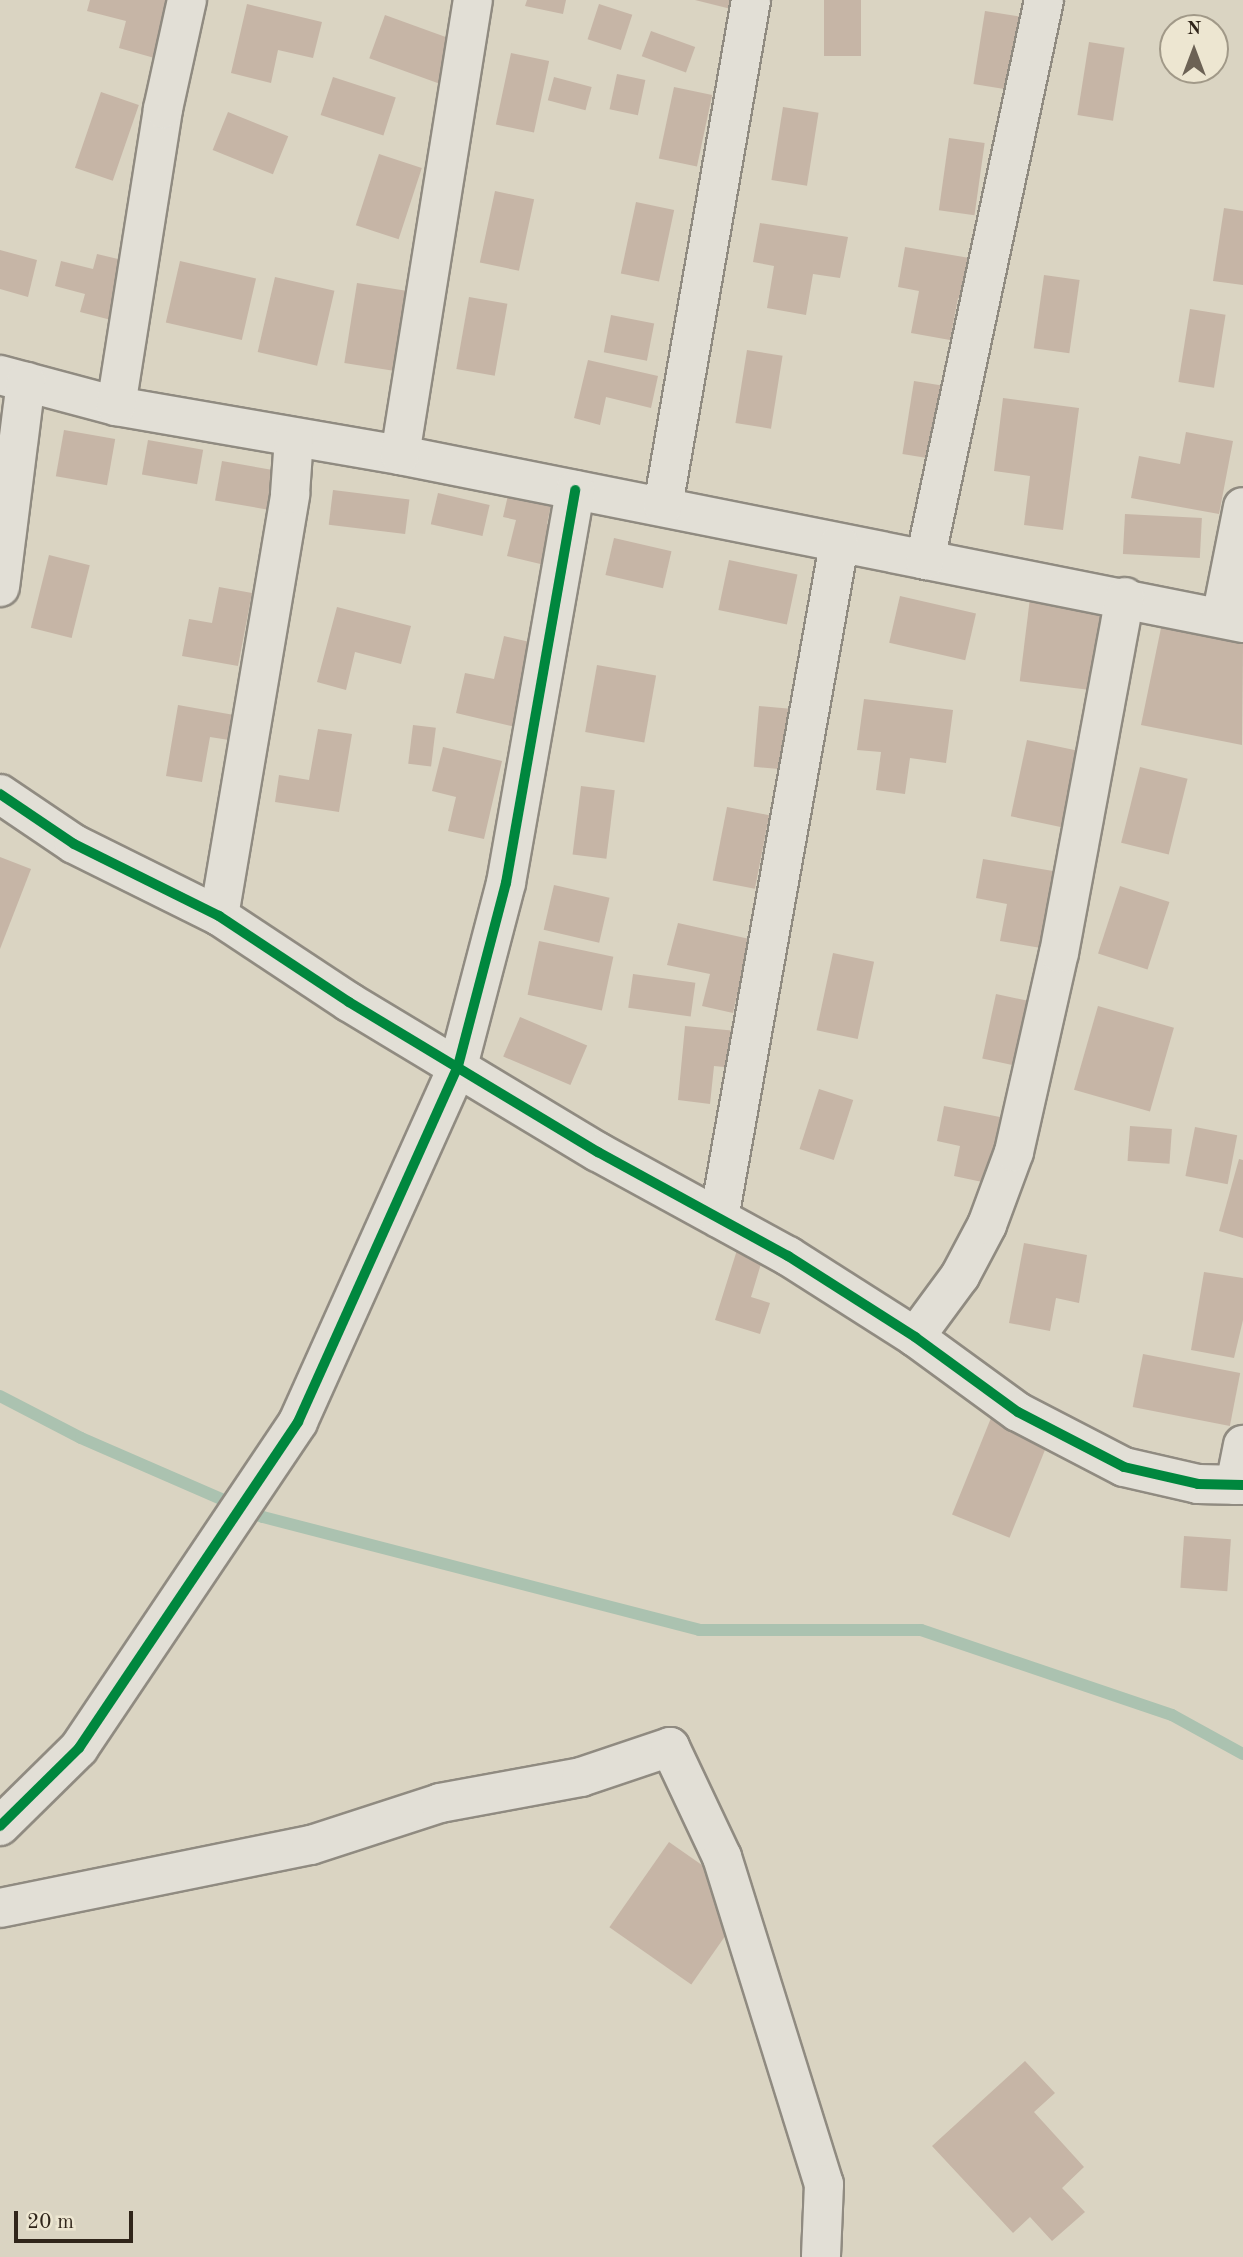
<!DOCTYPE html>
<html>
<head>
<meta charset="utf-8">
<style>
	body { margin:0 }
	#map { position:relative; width:1243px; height:2257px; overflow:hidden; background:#dad4c2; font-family:"Old Standard TT",serif }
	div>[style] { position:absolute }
	.stream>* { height:12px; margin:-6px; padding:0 6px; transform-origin:6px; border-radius:6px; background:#abc2b0 }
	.building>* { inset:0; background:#c6b5a6; transform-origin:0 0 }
	.roads { filter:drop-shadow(2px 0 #908b81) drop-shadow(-2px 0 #908b81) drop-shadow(0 2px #908b81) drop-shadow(0 -2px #908b81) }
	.minor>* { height:38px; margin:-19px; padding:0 19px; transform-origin:19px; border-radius:19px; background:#e2dfd6 }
	.cycleway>* { height:10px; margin:-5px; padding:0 5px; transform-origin:5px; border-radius:5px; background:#00873e }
	span { translate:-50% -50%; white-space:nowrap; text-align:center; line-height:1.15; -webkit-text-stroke:5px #ede6d1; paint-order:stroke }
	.north { position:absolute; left:1159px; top:14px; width:70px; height:70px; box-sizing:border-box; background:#ede6d1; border:2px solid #a19988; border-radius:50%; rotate:0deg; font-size:19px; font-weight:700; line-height:28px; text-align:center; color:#30251a }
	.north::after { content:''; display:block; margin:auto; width:24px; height:32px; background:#6c6255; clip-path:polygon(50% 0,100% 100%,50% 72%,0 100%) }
	.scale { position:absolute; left:14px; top:2211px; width:119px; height:32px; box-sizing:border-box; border:4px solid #30251a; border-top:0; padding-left:9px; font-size:21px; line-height:24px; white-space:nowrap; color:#30251a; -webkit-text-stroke:5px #ede6d1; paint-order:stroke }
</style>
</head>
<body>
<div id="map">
	<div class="stream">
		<i style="left:0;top:1396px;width:91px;rotate:27.4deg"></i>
		<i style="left:81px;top:1438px;width:198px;rotate:23.5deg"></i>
		<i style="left:263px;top:1517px;width:450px;rotate:14.5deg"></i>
		<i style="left:699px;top:1630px;width:222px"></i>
		<i style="left:921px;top:1630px;width:265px;rotate:18.7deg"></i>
		<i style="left:1172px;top:1715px;width:81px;rotate:28.8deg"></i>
	</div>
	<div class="building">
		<i style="clip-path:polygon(90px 0,175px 0,158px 59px,119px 48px,126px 21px,87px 11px)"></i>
		<i style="clip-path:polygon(527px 0,566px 0,563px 14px,525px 6px)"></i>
		<i style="clip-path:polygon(695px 0,734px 0,731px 9px)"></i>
		<i style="left:824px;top:0;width:37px;height:56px"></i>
		<i style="clip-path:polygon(247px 4px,322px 22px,313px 58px,278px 50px,271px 83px,231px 73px)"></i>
		<i style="left:599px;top:4px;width:35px;height:37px;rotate:18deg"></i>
		<i style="left:985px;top:11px;width:36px;height:74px;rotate:9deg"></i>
		<i style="left:385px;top:15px;width:80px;height:46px;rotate:20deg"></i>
		<i style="left:651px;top:31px;width:47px;height:27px;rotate:20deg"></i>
		<i style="left:1089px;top:42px;width:36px;height:74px;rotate:9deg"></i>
		<i style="left:511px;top:53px;width:39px;height:73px;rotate:12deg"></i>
		<i style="left:617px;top:74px;width:29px;height:36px;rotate:12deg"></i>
		<i style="left:333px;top:77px;width:66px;height:40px;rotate:18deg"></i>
		<i style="left:554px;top:77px;width:39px;height:24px;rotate:15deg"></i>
		<i style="left:674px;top:87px;width:39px;height:73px;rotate:12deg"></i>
		<i style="left:101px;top:92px;width:40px;height:80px;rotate:19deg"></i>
		<i style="left:783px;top:107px;width:36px;height:74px;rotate:9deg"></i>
		<i style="left:228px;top:112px;width:65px;height:41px;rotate:22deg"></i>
		<i style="left:949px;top:138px;width:36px;height:73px;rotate:8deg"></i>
		<i style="left:379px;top:154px;width:45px;height:75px;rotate:18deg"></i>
		<i style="left:495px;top:191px;width:40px;height:73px;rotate:12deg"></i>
		<i style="left:636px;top:202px;width:39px;height:73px;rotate:12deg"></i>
		<i style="clip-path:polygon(1224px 208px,1243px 211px,1243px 285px,1213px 281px)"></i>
		<i style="clip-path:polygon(760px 223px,848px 237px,840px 278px,813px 274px,806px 315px,767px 308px,774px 266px,753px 262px)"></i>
		<i style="clip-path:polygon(905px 247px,993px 262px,985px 303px,958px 298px,950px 340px,911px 333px,919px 291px,898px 287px)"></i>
		<i style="clip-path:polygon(0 250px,37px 260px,28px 297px,0 289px)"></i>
		<i style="clip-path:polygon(97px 254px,135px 263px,119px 322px,80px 312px,85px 294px,55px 286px,61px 261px,93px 269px)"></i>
		<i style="left:180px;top:261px;width:78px;height:63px;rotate:13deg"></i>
		<i style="left:1044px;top:275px;width:36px;height:74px;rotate:8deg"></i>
		<i style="left:275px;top:277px;width:61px;height:77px;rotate:13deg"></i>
		<i style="left:357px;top:283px;width:64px;height:81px;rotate:9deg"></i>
		<i style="left:469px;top:297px;width:39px;height:73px;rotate:10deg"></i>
		<i style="left:1190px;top:309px;width:36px;height:74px;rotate:9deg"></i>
		<i style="left:611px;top:315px;width:44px;height:38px;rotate:11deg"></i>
		<i style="left:747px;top:350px;width:36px;height:74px;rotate:9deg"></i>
		<i style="clip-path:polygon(588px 360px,658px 376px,651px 408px,606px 397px,600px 425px,574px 418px)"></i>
		<i style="left:914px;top:381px;width:36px;height:74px;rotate:9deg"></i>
		<i style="clip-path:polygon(1003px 398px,1079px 408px,1063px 530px,1024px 525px,1030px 476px,994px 471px)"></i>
		<i style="left:64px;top:430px;width:52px;height:47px;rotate:10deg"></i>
		<i style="clip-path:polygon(1186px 432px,1233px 441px,1219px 514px,1131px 498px,1139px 456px,1180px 464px)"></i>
		<i style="left:148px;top:440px;width:56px;height:35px;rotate:10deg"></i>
		<i style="left:222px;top:461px;width:66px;height:40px;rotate:10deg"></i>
		<i style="clip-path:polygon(511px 482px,554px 491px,547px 524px,562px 527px,553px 567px,507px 556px,516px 520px,503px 517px)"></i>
		<i style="left:333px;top:490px;width:77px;height:35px;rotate:7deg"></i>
		<i style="left:438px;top:493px;width:53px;height:32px;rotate:13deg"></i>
		<i style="left:1125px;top:514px;width:77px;height:40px;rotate:3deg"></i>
		<i style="left:614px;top:538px;width:59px;height:38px;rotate:13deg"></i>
		<i style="left:49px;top:555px;width:42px;height:75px;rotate:14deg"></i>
		<i style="left:729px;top:560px;width:70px;height:51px;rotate:12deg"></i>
		<i style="clip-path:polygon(219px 587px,252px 593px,238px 666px,182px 656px,189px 619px,212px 623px)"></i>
		<i style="left:900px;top:596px;width:78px;height:48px;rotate:13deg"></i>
		<i style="left:1030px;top:598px;width:75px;height:84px;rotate:7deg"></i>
		<i style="clip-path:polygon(337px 607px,411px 626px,401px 664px,355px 652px,346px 690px,317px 682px)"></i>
		<i style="clip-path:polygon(1161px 628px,1243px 644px,1242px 745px,1141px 725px)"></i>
		<i style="clip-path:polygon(504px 636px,543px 645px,524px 729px,456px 713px,465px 673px,494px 679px)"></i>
		<i style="left:597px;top:665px;width:60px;height:68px;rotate:10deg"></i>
		<i style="clip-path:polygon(864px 699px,953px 710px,946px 763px,910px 758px,905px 794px,876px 790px,881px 752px,857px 750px)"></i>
		<i style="clip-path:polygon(178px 705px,234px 715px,229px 740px,210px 737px,202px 782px,166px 776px)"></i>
		<i style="left:759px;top:706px;width:34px;height:61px;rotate:5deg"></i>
		<i style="left:413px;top:725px;width:23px;height:39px;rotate:7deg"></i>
		<i style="clip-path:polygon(318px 729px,352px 734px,339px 812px,275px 802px,279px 775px,309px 780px)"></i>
		<i style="left:1027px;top:740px;width:57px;height:78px;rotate:12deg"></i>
		<i style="clip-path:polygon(443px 747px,502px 761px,484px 839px,448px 831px,456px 797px,432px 791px)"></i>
		<i style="left:1140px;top:767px;width:49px;height:78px;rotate:14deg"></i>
		<i style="left:581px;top:786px;width:34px;height:69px;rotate:7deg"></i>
		<i style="left:727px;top:807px;width:43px;height:75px;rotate:11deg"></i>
		<i style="clip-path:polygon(0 857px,31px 869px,0 949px)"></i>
		<i style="clip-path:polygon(983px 859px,1053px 871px,1041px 948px,1000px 941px,1007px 904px,976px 898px)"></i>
		<i style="left:554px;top:885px;width:57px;height:46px;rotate:13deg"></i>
		<i style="left:1120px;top:886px;width:52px;height:71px;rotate:18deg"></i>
		<i style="clip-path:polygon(678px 923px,763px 942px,754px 980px,741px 977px,733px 1013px,702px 1006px,710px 974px,667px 965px)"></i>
		<i style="left:539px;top:941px;width:76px;height:55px;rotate:12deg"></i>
		<i style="left:833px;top:953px;width:42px;height:79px;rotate:12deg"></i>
		<i style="left:633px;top:974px;width:63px;height:34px;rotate:8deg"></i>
		<i style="left:996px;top:994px;width:39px;height:66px;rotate:12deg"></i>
		<i style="left:1098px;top:1006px;width:79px;height:87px;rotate:16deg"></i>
		<i style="left:520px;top:1017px;width:73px;height:43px;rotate:23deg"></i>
		<i style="clip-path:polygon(685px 1026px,757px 1033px,753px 1070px,714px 1066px,710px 1104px,678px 1100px)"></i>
		<i style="left:819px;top:1089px;width:36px;height:63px;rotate:18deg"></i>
		<i style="clip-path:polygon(944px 1106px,1000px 1117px,987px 1183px,954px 1176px,960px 1146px,937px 1141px)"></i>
		<i style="left:1130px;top:1126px;width:42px;height:35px;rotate:4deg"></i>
		<i style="left:1195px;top:1127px;width:43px;height:50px;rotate:11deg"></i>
		<i style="clip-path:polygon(1239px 1159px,1243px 1160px,1243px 1238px,1219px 1231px)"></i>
		<i style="clip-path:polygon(1024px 1243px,1087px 1255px,1079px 1303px,1056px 1298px,1050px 1331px,1009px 1323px)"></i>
		<i style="clip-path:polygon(737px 1250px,763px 1257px,751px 1297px,770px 1303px,760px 1334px,715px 1320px)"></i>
		<i style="clip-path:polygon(1204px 1272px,1243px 1278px,1243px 1320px,1234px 1358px,1191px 1350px)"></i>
		<i style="left:1143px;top:1354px;width:99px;height:54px;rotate:11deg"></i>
		<i style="left:991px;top:1418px;width:62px;height:104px;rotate:22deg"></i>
		<i style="left:1184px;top:1536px;width:47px;height:52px;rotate:4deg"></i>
		<i style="left:669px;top:1842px;width:100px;height:104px;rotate:35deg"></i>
		<i style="clip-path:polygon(1025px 2061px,1055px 2093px,1034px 2112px,1084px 2167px,1062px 2188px,1085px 2212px,1052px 2241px,1030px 2217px,1013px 2233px,932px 2146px)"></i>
	</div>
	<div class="roads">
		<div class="minor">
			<i style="left:0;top:375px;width:120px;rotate:15deg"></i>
			<i style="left:116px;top:406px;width:288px;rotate:9.8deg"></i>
			<i style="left:400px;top:455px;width:860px;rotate:11.27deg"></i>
			<i style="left:116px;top:406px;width:301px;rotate:-81deg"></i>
			<i style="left:163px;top:109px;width:112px;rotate:-77.6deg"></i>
			<i style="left:400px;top:455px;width:461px;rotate:-80.9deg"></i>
			<i style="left:663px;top:506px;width:514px;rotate:-80.13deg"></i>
			<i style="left:925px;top:560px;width:573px;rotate:-78deg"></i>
			<i style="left:0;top:587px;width:207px;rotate:-82.8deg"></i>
			<i style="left:1221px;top:618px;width:113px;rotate:-78.8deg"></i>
			<i style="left:0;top:794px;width:89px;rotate:34deg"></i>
			<i style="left:74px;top:844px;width:162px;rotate:26.4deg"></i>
			<i style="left:219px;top:916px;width:156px;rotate:33.5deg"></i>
			<i style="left:349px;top:1002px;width:291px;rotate:31.1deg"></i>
			<i style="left:598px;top:1152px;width:217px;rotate:28.7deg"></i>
			<i style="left:788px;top:1256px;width:151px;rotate:32.5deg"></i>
			<i style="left:915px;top:1337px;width:127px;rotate:36.1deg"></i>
			<i style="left:1018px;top:1412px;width:119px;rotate:27.4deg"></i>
			<i style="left:1124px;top:1467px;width:76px;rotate:12.9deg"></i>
			<i style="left:1198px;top:1484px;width:45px;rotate:1.3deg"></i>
			<i style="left:219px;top:916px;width:428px;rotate:-80.4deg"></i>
			<i style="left:290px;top:494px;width:56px;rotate:-85.9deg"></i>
			<i style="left:719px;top:1218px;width:685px;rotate:-79.9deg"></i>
			<i style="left:915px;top:1337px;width:76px;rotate:-53.6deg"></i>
			<i style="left:960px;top:1276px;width:58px;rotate:-62.1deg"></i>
			<i style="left:987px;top:1225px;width:78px;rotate:-69.7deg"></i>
			<i style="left:1014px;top:1152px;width:204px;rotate:-77.3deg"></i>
			<i style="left:1059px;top:953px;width:362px;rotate:-79.5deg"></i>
			<i style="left:1235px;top:1485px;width:41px;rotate:-78.7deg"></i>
			<i style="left:0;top:1826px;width:111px;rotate:-44.6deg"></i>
			<i style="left:79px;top:1748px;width:393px;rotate:-56.1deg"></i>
			<i style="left:298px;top:1422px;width:390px;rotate:-65.8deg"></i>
			<i style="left:458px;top:1066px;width:189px;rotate:-75.3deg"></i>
			<i style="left:506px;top:883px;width:399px;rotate:-80deg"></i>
			<i style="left:0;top:1908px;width:317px;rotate:-11.5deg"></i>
			<i style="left:311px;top:1845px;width:136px;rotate:-18deg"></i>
			<i style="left:440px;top:1803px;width:143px;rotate:-10.4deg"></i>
			<i style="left:581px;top:1777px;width:94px;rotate:-18.6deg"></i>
			<i style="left:670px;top:1747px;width:122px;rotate:64.7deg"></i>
			<i style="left:722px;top:1857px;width:343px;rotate:72.7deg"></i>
			<i style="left:824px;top:2184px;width:73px;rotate:92.4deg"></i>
		</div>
	</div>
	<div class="cycleway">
		<i style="left:0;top:794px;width:89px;rotate:34deg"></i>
		<i style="left:74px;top:844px;width:162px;rotate:26.4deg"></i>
		<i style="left:219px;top:916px;width:156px;rotate:33.5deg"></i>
		<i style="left:349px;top:1002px;width:291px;rotate:31.1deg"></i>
		<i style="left:598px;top:1152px;width:217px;rotate:28.7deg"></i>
		<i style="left:788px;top:1256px;width:151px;rotate:32.5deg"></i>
		<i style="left:915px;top:1337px;width:127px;rotate:36.1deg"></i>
		<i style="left:1018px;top:1412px;width:119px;rotate:27.4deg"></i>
		<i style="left:1124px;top:1467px;width:76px;rotate:12.9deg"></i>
		<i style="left:1198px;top:1484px;width:45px;rotate:1.3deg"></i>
		<i style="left:0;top:1826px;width:111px;rotate:-44.6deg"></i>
		<i style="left:79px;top:1748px;width:393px;rotate:-56.1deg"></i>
		<i style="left:298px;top:1422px;width:390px;rotate:-65.8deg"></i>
		<i style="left:458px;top:1066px;width:189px;rotate:-75.3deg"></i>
		<i style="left:506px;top:883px;width:399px;rotate:-80deg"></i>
	</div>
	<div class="north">N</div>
	<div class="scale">20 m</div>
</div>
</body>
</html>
